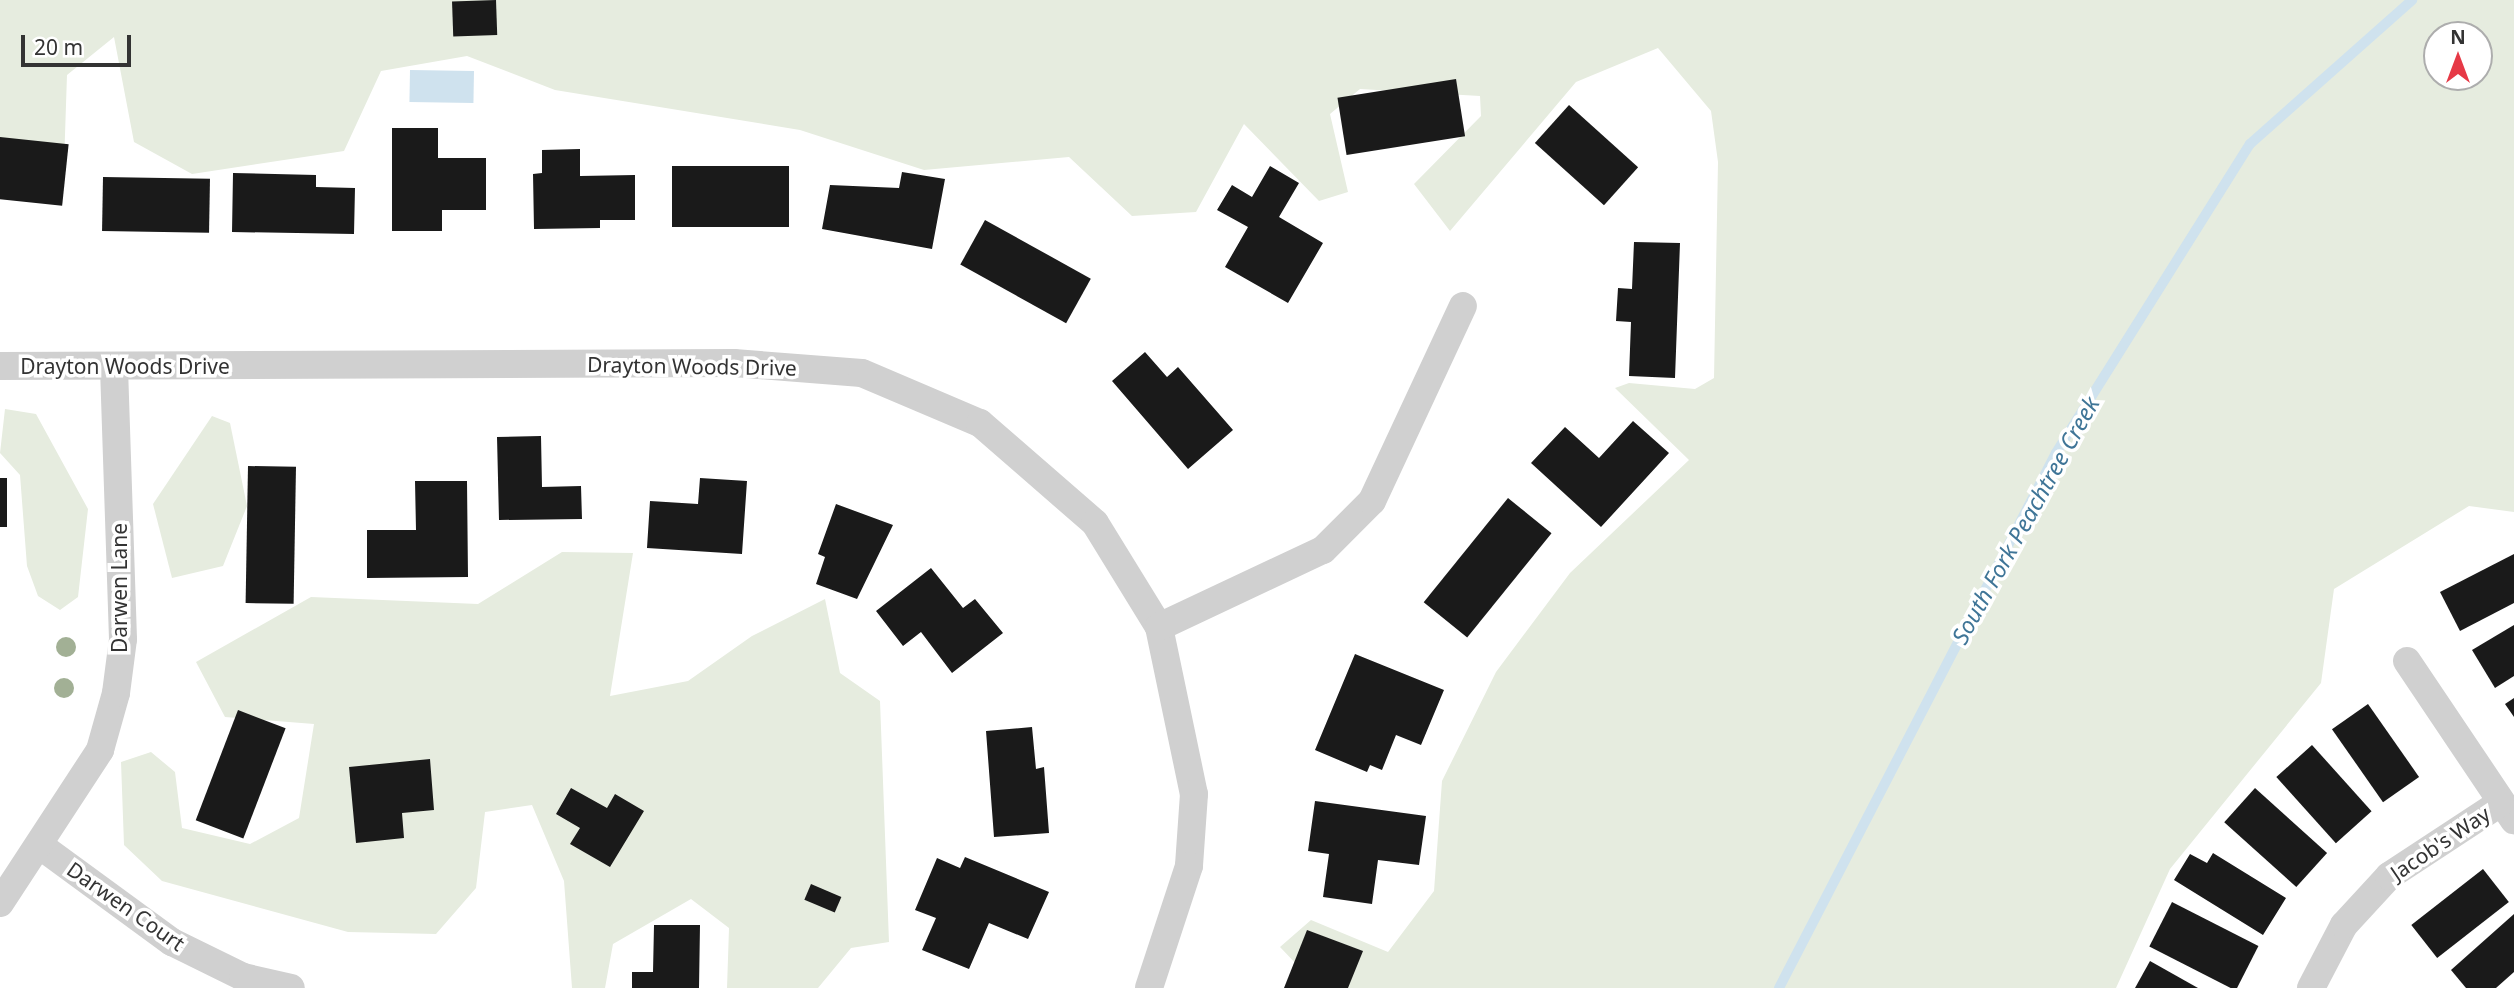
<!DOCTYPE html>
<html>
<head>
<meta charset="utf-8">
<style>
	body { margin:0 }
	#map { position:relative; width:2514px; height:988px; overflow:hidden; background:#fff; font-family:"Noto Sans",sans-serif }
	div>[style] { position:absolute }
	.green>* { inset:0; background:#e6ecdf }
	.water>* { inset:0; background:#cfe2ee; transform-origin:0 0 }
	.stream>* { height:10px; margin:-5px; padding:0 5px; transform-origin:5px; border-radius:5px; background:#cfe2ee }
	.building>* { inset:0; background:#1a1a1a; transform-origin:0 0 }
	.street>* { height:28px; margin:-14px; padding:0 14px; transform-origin:14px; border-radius:14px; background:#d0d0d0 }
	.trees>* { width:20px; height:20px; margin:-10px; border-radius:50%; background:#a2b095 }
	span { translate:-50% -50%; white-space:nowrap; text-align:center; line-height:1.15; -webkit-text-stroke:7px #fff; paint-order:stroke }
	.street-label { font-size:21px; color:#333 }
	.water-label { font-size:23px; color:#3f7597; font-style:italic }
	.north { position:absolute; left:2423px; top:21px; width:70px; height:70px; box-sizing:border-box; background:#fff; border:2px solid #adadad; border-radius:50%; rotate:0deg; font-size:19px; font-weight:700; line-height:28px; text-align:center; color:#333 }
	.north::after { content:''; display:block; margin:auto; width:24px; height:32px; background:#e63946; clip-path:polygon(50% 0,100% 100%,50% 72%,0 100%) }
	.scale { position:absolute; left:21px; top:35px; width:110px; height:32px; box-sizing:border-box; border:4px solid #333; border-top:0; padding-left:9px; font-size:21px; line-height:24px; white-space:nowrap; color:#333; -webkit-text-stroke:5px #fff; paint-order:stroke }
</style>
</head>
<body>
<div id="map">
	<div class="green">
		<i style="clip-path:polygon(evenodd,0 0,2514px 0,2514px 512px,2469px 506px,2334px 589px,2321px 683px,2170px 869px,2116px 988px,1319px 988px,1280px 947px,1311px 920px,1388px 952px,1434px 891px,1442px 781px,1496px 672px,1570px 573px,1689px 460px,1615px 388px,1629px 383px,1695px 389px,1714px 378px,1718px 162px,1711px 111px,1658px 48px,1576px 82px,1450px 231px,1414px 184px,1481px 116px,1480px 96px,1360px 89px,1330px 114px,1348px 192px,1319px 201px,1244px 124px,1196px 212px,1132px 216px,1069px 157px,924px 170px,800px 130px,555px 90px,467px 56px,381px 71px,344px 151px,192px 174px,134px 142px,114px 37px,67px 75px,64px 165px,0 169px,0 0,2437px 35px,2479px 35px,2479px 77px,2437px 77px,2437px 35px)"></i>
		<i style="clip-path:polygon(5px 409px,36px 414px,88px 509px,78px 597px,60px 610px,38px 596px,27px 566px,20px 475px,0 453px)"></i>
		<i style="clip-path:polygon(212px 416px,230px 423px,247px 506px,223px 566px,172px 578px,153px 504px)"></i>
		<i style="clip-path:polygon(562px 552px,633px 553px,610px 696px,688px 681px,752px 636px,825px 599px,840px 673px,880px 701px,889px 942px,851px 948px,818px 988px,727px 988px,729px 928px,691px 899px,613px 944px,605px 988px,572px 988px,564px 881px,532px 805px,485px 812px,476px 888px,436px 934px,348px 932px,162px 881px,124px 845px,121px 762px,151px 752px,175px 772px,182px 828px,250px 844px,299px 818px,314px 724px,225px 717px,196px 662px,311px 597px,478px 604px)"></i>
	</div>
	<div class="water">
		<i style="left:410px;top:70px;width:64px;height:32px;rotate:1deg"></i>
	</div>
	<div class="stream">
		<i style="left:1779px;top:988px;width:602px;rotate:-62.63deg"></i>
		<i style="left:2056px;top:453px;width:365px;rotate:-57.9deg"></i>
		<i style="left:2250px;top:144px;width:217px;rotate:-41.6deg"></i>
	</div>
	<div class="building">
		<i style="left:496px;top:0;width:35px;height:44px;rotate:88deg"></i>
		<i style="left:1456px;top:79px;width:58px;height:120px;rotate:81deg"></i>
		<i style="left:1569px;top:105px;width:93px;height:51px;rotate:42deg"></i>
		<i style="clip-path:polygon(392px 128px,438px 128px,438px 158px,486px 158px,486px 210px,442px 210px,442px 231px,392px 231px)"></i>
		<i style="left:0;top:137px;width:69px;height:62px;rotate:6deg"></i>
		<i style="clip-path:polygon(580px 149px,580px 176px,635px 175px,635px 220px,600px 220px,600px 228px,534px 229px,533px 174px,542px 173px,542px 150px)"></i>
		<i style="left:789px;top:166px;width:61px;height:117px;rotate:90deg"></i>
		<i style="clip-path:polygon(1270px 166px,1299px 183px,1279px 217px,1323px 243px,1288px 303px,1225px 267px,1248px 227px,1217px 210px,1232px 185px,1252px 197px)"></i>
		<i style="clip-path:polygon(902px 172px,945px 179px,932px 249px,822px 229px,830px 185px,899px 188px)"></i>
		<i style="clip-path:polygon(233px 173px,316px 175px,316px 187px,355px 188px,354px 234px,232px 232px)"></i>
		<i style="left:103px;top:177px;width:107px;height:54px;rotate:1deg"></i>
		<i style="left:985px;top:220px;width:121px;height:51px;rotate:29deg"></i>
		<i style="clip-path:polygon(1634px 242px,1680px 243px,1675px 378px,1629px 376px,1631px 322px,1616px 321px,1618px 288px,1632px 289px)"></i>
		<i style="clip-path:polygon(1145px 352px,1167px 377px,1178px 367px,1233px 430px,1188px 469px,1112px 381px)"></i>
		<i style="clip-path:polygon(1633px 421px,1669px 453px,1601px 527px,1531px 463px,1565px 427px,1599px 458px)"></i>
		<i style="clip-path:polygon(541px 436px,542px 487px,581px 486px,582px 519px,499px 520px,497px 437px)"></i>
		<i style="left:248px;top:466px;width:48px;height:137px;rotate:1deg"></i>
		<i style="left:0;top:478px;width:7px;height:49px"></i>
		<i style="clip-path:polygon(700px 478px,747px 481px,742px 554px,647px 548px,650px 501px,698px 504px)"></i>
		<i style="clip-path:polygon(415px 481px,467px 481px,468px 577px,367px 578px,367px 530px,416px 530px)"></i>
		<i style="left:1508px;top:498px;width:56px;height:134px;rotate:39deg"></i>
		<i style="clip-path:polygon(836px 504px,893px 525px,857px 599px,816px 584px,825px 557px,818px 554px)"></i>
		<i style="clip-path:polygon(2514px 554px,2514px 603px,2460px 631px,2440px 592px)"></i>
		<i style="clip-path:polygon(931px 568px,963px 608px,975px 599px,1003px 633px,952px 673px,921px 632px,903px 646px,876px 611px)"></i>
		<i style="clip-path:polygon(2514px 625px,2514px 676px,2495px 688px,2472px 650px)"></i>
		<i style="clip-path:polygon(1355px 654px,1444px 690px,1421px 745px,1396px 735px,1382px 770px,1370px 765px,1367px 772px,1315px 750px)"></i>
		<i style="clip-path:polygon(2514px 698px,2514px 717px,2505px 704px)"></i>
		<i style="left:2368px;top:704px;width:89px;height:44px;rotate:55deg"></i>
		<i style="left:238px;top:710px;width:51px;height:118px;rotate:21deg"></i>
		<i style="clip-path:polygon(1032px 727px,1036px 769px,1044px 767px,1049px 833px,994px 837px,986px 731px)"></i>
		<i style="left:2312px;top:745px;width:89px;height:48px;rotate:48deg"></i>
		<i style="clip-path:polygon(430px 759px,434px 810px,402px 813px,404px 838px,356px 843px,349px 767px)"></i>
		<i style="clip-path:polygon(571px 788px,607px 808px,615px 794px,644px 811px,610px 867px,570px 844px,580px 828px,556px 814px)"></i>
		<i style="left:2255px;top:788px;width:97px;height:46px;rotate:42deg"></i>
		<i style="clip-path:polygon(1315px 801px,1426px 816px,1419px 865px,1378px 860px,1372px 904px,1323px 897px,1329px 854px,1308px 851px)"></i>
		<i style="clip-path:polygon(2213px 853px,2286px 898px,2263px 935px,2174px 880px,2190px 854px,2207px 863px)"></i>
		<i style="clip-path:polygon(965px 857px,1049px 892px,1028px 939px,989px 923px,969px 969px,922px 950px,936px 918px,915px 910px,937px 858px,960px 868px)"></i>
		<i style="left:2483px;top:869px;width:42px;height:91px;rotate:52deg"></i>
		<i style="left:811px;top:884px;width:33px;height:17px;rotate:23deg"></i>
		<i style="left:2172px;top:902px;width:97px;height:50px;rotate:27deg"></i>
		<i style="clip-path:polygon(2514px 914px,2514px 972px,2496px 988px,2466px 988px,2451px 970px)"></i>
		<i style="clip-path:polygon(654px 925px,700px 925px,699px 988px,632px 988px,632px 972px,653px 972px)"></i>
		<i style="clip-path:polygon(1307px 930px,1363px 951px,1348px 988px,1284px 988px)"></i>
		<i style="clip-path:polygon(2150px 961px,2198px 988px,2135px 988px)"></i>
	</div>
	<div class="street">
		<i style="left:0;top:366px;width:734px;rotate:-0.23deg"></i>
		<i style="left:734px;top:363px;width:128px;rotate:4.5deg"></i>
		<i style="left:862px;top:373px;width:128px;rotate:23deg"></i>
		<i style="left:980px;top:423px;width:152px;rotate:41deg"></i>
		<i style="left:1095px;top:523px;width:122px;rotate:58.4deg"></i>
		<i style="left:1159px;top:627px;width:171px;rotate:78.2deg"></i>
		<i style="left:1194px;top:794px;width:72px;rotate:94deg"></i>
		<i style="left:1189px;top:866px;width:128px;rotate:108.2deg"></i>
		<i style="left:1159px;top:627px;width:181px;rotate:-25.2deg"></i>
		<i style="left:1323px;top:550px;width:69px;rotate:-45deg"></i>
		<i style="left:1372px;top:501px;width:215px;rotate:-65deg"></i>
		<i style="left:2407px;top:661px;width:192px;rotate:56.1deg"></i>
		<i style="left:42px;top:847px;width:161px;rotate:36.2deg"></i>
		<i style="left:172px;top:942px;width:79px;rotate:26.2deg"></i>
		<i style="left:243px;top:977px;width:49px;rotate:12.9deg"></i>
		<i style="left:0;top:903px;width:183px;rotate:-56.8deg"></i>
		<i style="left:100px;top:750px;width:59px;rotate:-74.3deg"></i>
		<i style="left:116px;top:693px;width:54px;rotate:-82.6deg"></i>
		<i style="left:123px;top:639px;width:272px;rotate:-91.9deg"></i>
		<i style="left:2311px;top:988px;width:71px;rotate:-62.4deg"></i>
		<i style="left:2344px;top:925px;width:67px;rotate:-47.4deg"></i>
		<i style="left:2389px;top:876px;width:133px;rotate:-33.3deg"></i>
	</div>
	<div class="trees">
		<i style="left:66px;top:647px"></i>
		<i style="left:64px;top:688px"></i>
	</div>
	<div class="street-label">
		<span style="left:125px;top:366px">Drayton Woods Drive</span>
		<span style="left:692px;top:366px;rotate:1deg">Drayton Woods Drive</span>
		<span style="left:119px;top:588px;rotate:-90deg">Darwen Lane</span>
		<span style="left:2440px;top:843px;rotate:-34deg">Jacob's Way</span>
		<span style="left:126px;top:906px;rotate:35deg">Darwen Court</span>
	</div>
	<div class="water-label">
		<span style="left:2025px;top:520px;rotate:-61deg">South Fork Peachtree Creek</span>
	</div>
	<div class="north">N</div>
	<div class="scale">20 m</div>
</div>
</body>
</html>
